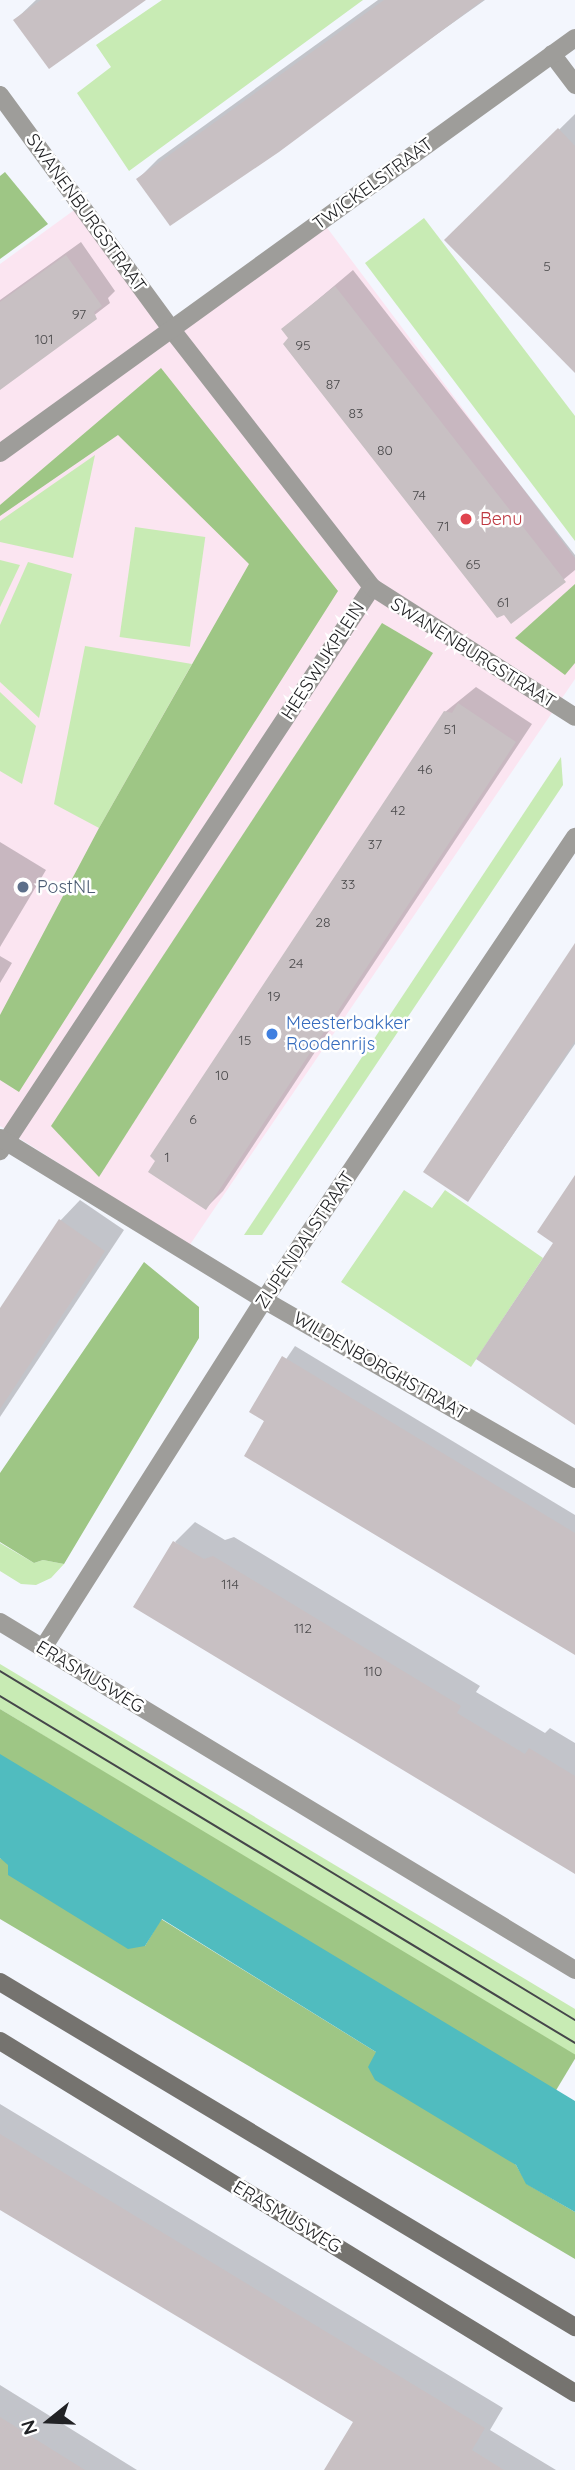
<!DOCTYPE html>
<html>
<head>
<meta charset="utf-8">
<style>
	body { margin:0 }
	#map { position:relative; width:575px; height:2470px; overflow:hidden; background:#f3f6fd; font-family:Quicksand,sans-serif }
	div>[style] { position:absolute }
	.commercial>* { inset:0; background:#fbe5f1 }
	.green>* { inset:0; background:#c8ebb4; transform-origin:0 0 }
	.forest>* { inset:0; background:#9ec685; transform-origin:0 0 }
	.water>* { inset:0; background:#50bcbf }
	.shadow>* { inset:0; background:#0003 }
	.building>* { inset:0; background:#c8c0c3 }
	.street>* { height:18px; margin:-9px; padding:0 9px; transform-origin:9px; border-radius:9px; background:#9e9d9a }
	.secondary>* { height:18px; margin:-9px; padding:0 9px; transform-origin:9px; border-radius:9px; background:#75736f }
	.tram>* { height:2px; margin:-1px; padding:0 1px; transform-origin:1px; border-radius:1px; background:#45464a }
	.dots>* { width:19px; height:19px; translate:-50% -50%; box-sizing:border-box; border:4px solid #fff; border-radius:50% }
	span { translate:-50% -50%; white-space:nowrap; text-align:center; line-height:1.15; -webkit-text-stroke:5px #fff; paint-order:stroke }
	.number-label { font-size:14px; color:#4b4a4c }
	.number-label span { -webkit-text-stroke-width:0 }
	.street-label { font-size:18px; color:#212225 }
	.health-label { font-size:18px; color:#be3a42 }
	.left { translate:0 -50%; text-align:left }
	.service-label { font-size:18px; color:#4e5e75 }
	.shop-label { font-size:18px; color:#366cbe }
	.north { position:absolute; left:14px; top:2386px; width:70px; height:70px; -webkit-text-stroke:5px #fff; paint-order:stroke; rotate:252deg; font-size:19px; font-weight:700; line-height:28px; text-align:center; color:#212225 }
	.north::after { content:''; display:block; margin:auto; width:24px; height:32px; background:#212225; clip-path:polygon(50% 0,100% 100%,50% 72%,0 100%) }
</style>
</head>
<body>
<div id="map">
	<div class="commercial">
		<i style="clip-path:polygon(77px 208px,167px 328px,322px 221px,575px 558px,575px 679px,189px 1246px,0 1126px,0 264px)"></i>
	</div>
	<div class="green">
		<i style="clip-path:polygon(162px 0,363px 0,129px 171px,77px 93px,111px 67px,96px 45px)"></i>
		<i style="clip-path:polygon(424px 218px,575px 416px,575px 541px,365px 263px)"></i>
		<i style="clip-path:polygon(95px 455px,73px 558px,0 542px,0 521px)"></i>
		<i style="left:135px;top:527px;width:71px;height:111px;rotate:8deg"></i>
		<i style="clip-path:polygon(0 560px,20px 565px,0 607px)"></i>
		<i style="clip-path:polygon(28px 562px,72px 574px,39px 718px,0 682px,0 625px)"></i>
		<i style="clip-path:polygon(85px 646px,192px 664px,99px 828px,54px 804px)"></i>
		<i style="clip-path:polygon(0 692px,36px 726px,22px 784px,0 771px)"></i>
		<i style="clip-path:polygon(561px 757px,563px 785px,262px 1235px,244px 1235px)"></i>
		<i style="clip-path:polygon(404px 1190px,432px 1208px,445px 1190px,543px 1258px,471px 1367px,341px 1282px)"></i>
		<i style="clip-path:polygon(0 1543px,34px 1563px,43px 1560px,64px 1564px,51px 1578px,36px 1585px,21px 1584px,0 1571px)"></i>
		<i style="clip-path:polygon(0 1664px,575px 2009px,575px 2059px,0 1709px)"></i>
	</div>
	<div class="forest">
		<i style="clip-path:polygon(5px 172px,48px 224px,0 259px,0 176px)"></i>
		<i style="clip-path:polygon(161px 368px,338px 591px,19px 1092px,0 1080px,0 1015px,99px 828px,249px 564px,118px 435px,0 516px,0 505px)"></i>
		<i style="clip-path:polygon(575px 584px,575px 663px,565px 675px,515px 638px)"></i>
		<i style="clip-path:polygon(382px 623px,433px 653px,99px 1177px,51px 1126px)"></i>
		<i style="clip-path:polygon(144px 1262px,199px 1307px,199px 1338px,64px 1564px,43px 1560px,34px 1563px,0 1542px,0 1473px)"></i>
		<i style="left:0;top:1709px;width:673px;height:45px;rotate:31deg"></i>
		<i style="clip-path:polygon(0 1858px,145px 1946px,161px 1919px,376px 2052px,516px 2165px,527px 2184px,575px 2212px,575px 2259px,0 1919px)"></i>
	</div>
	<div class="water">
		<i style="clip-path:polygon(0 1754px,575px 2101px,575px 2212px,526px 2184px,516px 2165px,375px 2080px,368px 2067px,376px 2052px,162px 1919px,145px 1946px,128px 1949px,8px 1875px,8px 1865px,0 1858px)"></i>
	</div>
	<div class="shadow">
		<i style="clip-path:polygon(36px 0,144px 0,15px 20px)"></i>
		<i style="clip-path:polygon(378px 0,485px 0,170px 224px,138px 179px,158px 159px)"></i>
		<i style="clip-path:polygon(575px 114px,575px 370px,447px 240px)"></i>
		<i style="clip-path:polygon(81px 242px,115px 291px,108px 298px,110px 303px,0 388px,0 300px)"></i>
		<i style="clip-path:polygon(353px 270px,575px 555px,575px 570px,512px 622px,283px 329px)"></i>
		<i style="clip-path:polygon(476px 687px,532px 724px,223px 1191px,206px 1208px,445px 712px)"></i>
		<i style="clip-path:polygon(0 842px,46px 870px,0 947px)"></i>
		<i style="clip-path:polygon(575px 946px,575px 1044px,468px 1200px)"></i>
		<i style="clip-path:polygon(0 956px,12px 963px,0 983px)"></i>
		<i style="clip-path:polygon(80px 1200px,124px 1230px,0 1417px,0 1311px,60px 1221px)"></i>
		<i style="clip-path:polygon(295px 1346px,575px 1515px,575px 1653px,251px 1411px)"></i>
		<i style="clip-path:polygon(195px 1522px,225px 1540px,234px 1537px,480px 1686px,476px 1692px,545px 1733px,550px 1728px,575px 1743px,575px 1872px,175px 1542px)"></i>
		<i style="clip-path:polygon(0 2104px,503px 2408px,490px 2430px,556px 2470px,350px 2470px,355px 2422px,0 2207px)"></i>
		<i style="clip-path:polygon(0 2385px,137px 2470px,0 2470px)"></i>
	</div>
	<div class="building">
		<i style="clip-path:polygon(41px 0,146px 0,49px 69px,13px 20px)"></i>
		<i style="clip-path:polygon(384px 0,483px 0,279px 152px,170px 226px,136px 179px)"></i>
		<i style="clip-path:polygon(558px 128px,575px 146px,575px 373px,444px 240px)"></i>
		<i style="clip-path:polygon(66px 255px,102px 306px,94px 312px,97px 319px,0 390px,0 302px)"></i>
		<i style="clip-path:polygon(335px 286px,566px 582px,511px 624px,504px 615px,497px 618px,283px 344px,288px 338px,281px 329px)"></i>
		<i style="clip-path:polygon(458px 703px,516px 742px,206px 1210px,148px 1172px,155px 1161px,150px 1156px,444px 711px,452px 713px)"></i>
		<i style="clip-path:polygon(575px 943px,575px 1041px,468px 1202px,423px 1172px)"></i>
		<i style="clip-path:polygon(575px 1175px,575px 1425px,476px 1359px,553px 1243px,537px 1232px)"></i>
		<i style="clip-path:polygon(59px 1219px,105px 1251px,0 1409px,0 1308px)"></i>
		<i style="clip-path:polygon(282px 1356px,575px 1533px,575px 1655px,244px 1456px,264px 1421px,249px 1412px)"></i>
		<i style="clip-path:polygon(173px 1541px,204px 1559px,213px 1556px,461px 1706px,457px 1713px,525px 1754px,529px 1748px,575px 1776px,575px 1874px,133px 1607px)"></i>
		<i style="clip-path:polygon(0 2134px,485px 2428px,472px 2450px,504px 2470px,324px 2470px,353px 2422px,0 2210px)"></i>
		<i style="clip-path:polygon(0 2417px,85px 2470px,0 2470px)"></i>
	</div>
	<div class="street">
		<i style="left:552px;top:54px;width:39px;rotate:53deg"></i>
		<i style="left:0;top:95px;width:291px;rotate:53.8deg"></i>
		<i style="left:172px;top:330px;width:326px;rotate:52.1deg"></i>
		<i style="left:372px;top:587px;width:676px;rotate:123.41deg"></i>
		<i style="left:0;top:453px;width:709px;rotate:-35.82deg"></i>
		<i style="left:372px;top:587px;width:241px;rotate:32.6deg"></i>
		<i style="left:0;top:1138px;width:310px;rotate:31.5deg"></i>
		<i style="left:264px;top:1300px;width:359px;rotate:29.9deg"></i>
		<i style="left:0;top:1622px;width:672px;rotate:31.18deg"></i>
		<i style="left:43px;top:1648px;width:412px;rotate:-57.6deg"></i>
		<i style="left:264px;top:1300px;width:558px;rotate:-56.11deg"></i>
	</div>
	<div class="secondary">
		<i style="left:0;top:1982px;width:671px;rotate:30.96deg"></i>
		<i style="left:0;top:2041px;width:674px;rotate:31.47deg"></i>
	</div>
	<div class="tram">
		<i style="left:0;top:1671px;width:673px;rotate:31.26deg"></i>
		<i style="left:0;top:1696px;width:672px;rotate:31.11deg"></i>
	</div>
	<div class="dots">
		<i style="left:466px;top:519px;background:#e0444e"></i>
		<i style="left:23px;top:887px;background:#5c6f8a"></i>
		<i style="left:272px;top:1034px;background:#3f7fe0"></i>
	</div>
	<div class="number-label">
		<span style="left:547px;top:266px">5</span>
		<span style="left:79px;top:314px">97</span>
		<span style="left:44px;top:339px">101</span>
		<span style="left:303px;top:345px">95</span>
		<span style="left:333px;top:384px">87</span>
		<span style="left:356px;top:413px">83</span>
		<span style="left:385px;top:450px">80</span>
		<span style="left:419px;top:495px">74</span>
		<span style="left:443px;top:526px">71</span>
		<span style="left:473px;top:564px">65</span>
		<span style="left:503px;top:602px">61</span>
		<span style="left:450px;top:729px">51</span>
		<span style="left:425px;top:769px">46</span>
		<span style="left:398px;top:810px">42</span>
		<span style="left:375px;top:844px">37</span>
		<span style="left:348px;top:884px">33</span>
		<span style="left:323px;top:922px">28</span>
		<span style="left:296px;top:963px">24</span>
		<span style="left:274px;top:996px">19</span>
		<span style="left:245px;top:1040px">15</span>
		<span style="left:222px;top:1075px">10</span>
		<span style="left:193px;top:1119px">6</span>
		<span style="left:167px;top:1157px">1</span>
		<span style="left:230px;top:1584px">114</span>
		<span style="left:303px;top:1628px">112</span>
		<span style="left:373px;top:1671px">110</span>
	</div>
	<div class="street-label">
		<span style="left:373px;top:184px;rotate:-36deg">TWICKELSTRAAT</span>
		<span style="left:86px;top:213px;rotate:54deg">SWANENBURGSTRAAT</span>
		<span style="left:473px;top:653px;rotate:32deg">SWANENBURGSTRAAT</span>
		<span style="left:323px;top:661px;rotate:-57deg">HEESWIJKPLEIN</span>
		<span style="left:305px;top:1240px;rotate:-56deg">ZIJPENDALSTRAAT</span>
		<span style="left:380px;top:1366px;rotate:30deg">WILDENBORGHSTRAAT</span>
		<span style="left:90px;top:1677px;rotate:31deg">ERASMUSWEG</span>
		<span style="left:287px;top:2217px;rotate:31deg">ERASMUSWEG</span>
	</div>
	<div class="health-label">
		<span class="left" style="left:480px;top:519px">Benu</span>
	</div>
	<div class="service-label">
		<span class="left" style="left:37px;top:887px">PostNL</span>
	</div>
	<div class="shop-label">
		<span class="left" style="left:286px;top:1034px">Meesterbakker<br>Roodenrijs</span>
	</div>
	<div class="north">N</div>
</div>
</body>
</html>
